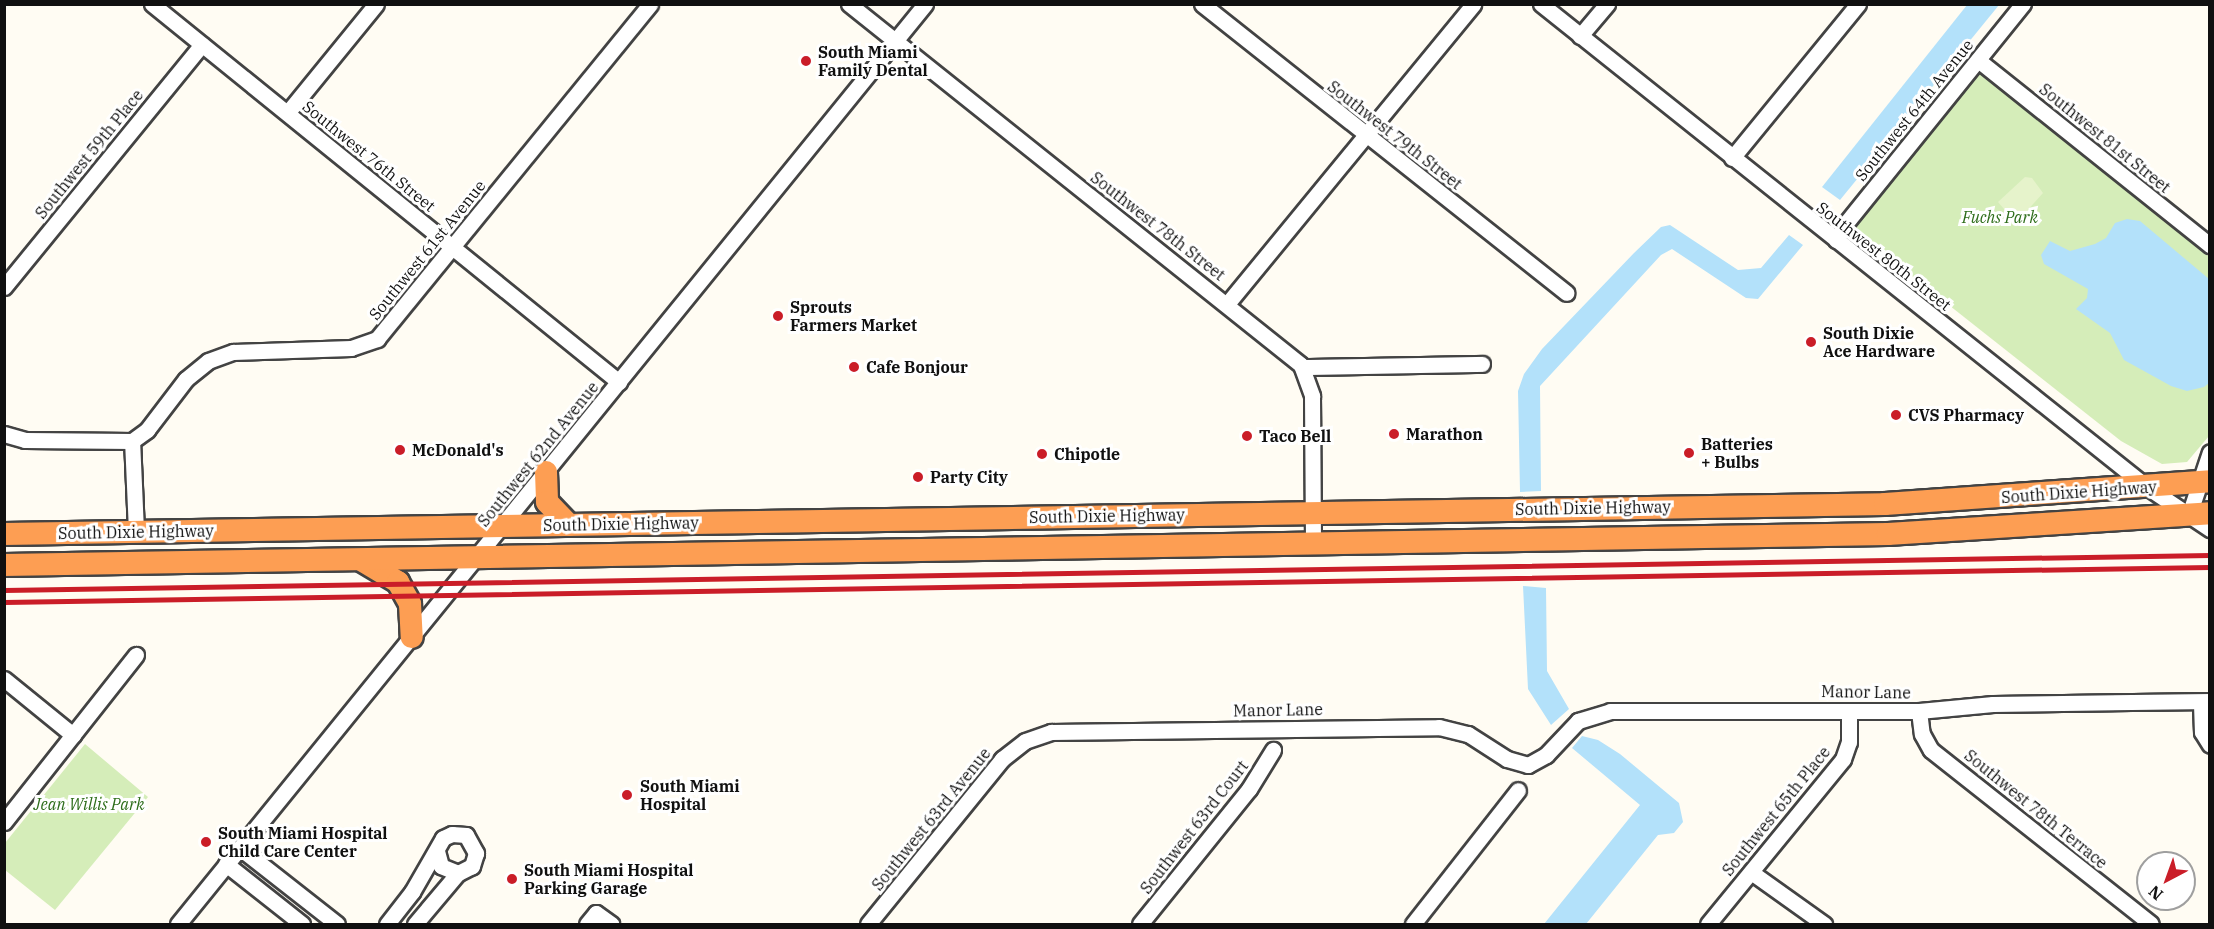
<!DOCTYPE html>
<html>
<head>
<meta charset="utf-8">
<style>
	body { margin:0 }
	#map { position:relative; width:2214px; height:929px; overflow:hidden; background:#fffcf3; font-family:"IBM Plex Serif",serif }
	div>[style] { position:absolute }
	.green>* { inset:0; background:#d5edb9 }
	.pitch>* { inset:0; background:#e6f3cb }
	.water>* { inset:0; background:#b3e1fa }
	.roads { filter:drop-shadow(2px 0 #434343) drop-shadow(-2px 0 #434343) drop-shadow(0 2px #434343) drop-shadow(0 -2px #434343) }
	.minor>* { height:15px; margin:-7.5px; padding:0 7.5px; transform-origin:7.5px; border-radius:7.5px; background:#fff }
	.highway>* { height:22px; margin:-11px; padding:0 11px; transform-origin:11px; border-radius:11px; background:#fd9e53 }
	.rail>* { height:4.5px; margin:-2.25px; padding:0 2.25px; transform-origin:2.25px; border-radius:2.25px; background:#ca1d28 }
	.dots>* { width:16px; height:16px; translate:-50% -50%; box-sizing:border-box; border:3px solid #fff; border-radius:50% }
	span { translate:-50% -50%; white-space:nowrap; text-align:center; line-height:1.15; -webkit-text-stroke:6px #fff; paint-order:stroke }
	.poi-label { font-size:16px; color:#101010; font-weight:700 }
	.left { translate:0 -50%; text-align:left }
	.street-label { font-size:16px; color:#101010 }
	.park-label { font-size:16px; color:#2d6d1a; font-style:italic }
	.frame { position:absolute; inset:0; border:6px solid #101010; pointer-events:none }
	.north { position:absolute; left:2136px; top:851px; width:60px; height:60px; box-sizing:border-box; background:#fff; border:2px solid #9f9f9f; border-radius:50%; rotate:221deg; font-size:16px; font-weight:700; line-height:24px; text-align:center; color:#101010 }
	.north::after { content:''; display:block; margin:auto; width:21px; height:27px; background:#ca1d28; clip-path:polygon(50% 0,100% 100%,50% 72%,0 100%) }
</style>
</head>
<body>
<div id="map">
	<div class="green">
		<i style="clip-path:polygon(1980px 71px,2209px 256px,2209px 436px,2187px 462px,2162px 464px,2121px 441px,1850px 227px)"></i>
		<i style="clip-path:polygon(85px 744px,148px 797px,55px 910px,5px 870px,5px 843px)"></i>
	</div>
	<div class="pitch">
		<i style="clip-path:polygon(2025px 177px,2032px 178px,2043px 193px,2016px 223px,1998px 202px)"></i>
	</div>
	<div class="water">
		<i style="clip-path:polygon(1967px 5px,1999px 5px,1840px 200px,1822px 187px)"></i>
		<i style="clip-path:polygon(2127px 219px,2140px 221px,2209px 279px,2209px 383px,2204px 387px,2187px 391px,2171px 386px,2124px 360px,2110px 333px,2076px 309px,2087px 298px,2088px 289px,2044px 264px,2041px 255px,2050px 241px,2070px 251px,2095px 244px,2106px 238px,2115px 223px)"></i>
		<i style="clip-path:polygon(1670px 225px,1738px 270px,1761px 268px,1789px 235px,1803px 245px,1758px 299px,1746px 298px,1672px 249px,1661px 255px,1540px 386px,1541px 491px,1520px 492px,1518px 391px,1524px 374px,1542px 349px,1634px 253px,1661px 227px)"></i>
		<i style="clip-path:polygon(1523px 586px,1546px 588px,1547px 671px,1569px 709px,1551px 725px,1528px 689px)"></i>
		<i style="clip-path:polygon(1582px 736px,1598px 740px,1620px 754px,1679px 803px,1683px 822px,1674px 833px,1658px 835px,1586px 924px,1544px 924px,1640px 805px,1572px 748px)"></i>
	</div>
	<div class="roads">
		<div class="minor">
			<i style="left:152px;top:4px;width:601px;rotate:38.99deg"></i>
			<i style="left:849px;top:4px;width:578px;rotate:38.61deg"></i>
			<i style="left:1301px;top:365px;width:33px;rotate:70deg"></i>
			<i style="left:1312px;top:396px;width:149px;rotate:89.6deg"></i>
			<i style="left:1202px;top:4px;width:465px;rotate:38.4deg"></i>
			<i style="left:1541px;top:4px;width:775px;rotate:38.56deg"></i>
			<i style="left:2147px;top:487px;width:76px;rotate:33.7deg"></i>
			<i style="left:1580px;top:36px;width:42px;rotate:-49.8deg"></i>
			<i style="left:1978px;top:60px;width:297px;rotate:38.6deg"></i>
			<i style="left:288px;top:112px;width:139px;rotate:-50.8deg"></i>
			<i style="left:1732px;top:158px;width:199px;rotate:-50.7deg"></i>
			<i style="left:1836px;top:240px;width:20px;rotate:-60deg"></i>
			<i style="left:1846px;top:223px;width:282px;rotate:-51.1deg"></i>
			<i style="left:4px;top:287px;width:313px;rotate:-50.8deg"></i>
			<i style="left:1227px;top:304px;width:388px;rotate:-50.6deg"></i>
			<i style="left:1302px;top:367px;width:180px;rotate:-1deg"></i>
			<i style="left:4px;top:434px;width:22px;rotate:16deg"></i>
			<i style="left:25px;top:440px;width:107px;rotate:0.5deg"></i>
			<i style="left:2189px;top:515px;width:66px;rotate:-71.6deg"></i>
			<i style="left:136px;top:531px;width:90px;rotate:-92.5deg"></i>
			<i style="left:132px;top:441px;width:19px;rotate:-36deg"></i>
			<i style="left:147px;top:430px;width:64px;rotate:-52.6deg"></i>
			<i style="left:186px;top:379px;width:28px;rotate:-39deg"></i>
			<i style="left:208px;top:361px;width:27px;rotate:-20deg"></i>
			<i style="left:233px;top:352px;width:118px;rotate:-1.9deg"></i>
			<i style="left:351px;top:348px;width:28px;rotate:-19deg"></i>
			<i style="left:377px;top:339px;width:432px;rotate:-50.8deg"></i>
			<i style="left:4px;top:679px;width:89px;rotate:39.1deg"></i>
			<i style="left:2201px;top:704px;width:28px;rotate:88deg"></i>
			<i style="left:2202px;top:732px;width:15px;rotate:58deg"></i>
			<i style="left:1919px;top:711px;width:23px;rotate:83deg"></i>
			<i style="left:1922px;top:734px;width:18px;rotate:61deg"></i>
			<i style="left:1931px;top:750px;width:280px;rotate:38.3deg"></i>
			<i style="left:4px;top:822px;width:213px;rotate:-51.7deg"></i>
			<i style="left:240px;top:848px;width:123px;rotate:38.1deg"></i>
			<i style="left:226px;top:864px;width:97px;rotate:38.3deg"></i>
			<i style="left:1751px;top:872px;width:90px;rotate:35.5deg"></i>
			<i style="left:178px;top:924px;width:1185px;rotate:-50.92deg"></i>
			<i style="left:387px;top:924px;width:41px;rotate:-52deg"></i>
			<i style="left:412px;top:892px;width:62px;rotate:-60.1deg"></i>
			<i style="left:443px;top:838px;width:10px;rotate:-24deg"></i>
			<i style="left:452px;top:834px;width:14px;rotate:4deg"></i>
			<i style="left:466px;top:835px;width:21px;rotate:61deg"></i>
			<i style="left:476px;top:853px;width:14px;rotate:107deg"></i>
			<i style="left:472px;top:866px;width:16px;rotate:153deg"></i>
			<i style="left:458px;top:873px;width:18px;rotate:-158deg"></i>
			<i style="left:441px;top:866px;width:16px;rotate:-105deg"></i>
			<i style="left:415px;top:924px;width:67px;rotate:-49.9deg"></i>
			<i style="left:587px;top:924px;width:14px;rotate:-51deg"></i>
			<i style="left:596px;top:913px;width:19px;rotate:36deg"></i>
			<i style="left:868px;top:924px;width:213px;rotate:-50.9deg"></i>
			<i style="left:1002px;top:759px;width:29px;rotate:-38deg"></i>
			<i style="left:1025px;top:741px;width:28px;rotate:-19deg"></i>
			<i style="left:1051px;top:732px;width:388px;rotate:-0.7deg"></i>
			<i style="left:1439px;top:727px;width:30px;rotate:14deg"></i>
			<i style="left:1468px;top:734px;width:46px;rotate:32.7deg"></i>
			<i style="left:1507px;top:759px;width:22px;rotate:16deg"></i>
			<i style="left:1528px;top:765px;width:21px;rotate:-29deg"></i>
			<i style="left:1546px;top:755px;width:47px;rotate:-46.7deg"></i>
			<i style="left:1578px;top:721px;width:34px;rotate:-17deg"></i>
			<i style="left:1610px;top:711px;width:309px"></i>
			<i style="left:1919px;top:711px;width:74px;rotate:-5.4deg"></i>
			<i style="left:1993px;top:704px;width:217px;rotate:-0.8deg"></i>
			<i style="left:1140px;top:924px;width:174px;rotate:-51.1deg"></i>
			<i style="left:1249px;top:789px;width:46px;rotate:-58.4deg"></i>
			<i style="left:1413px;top:924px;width:170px;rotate:-51.9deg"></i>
			<i style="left:1708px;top:924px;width:213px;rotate:-50.7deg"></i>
			<i style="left:1843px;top:759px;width:18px;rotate:-71deg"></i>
			<i style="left:1849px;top:742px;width:30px;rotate:-90deg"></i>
		</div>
		<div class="highway">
			<i style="left:546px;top:472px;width:30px;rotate:88deg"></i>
			<i style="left:547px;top:502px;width:32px;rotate:46deg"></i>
			<i style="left:4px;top:534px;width:1881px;rotate:-0.91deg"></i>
			<i style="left:1885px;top:504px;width:326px;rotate:-4deg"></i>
			<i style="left:363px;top:561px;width:41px;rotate:31deg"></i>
			<i style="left:398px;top:582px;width:25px;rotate:61deg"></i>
			<i style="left:410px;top:604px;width:33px;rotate:87deg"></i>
			<i style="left:4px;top:565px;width:1884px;rotate:-0.94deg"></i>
			<i style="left:1888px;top:534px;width:323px;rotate:-3.7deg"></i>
		</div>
	</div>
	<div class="rail">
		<i style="left:4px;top:590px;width:2206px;rotate:-0.91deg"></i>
		<i style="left:4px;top:602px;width:2206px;rotate:-0.91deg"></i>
	</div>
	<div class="dots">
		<i style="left:806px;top:61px;background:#ca1d28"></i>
		<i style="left:778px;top:316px;background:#ca1d28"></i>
		<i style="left:1811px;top:342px;background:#ca1d28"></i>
		<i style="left:854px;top:367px;background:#ca1d28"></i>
		<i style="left:1896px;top:415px;background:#ca1d28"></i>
		<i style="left:1394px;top:434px;background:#ca1d28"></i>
		<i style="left:1247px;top:436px;background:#ca1d28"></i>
		<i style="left:400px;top:450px;background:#ca1d28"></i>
		<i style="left:1689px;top:453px;background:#ca1d28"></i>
		<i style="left:1042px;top:454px;background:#ca1d28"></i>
		<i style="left:918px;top:477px;background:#ca1d28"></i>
		<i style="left:627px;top:795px;background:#ca1d28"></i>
		<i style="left:206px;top:842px;background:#ca1d28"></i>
		<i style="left:512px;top:879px;background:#ca1d28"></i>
	</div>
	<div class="poi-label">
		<span class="left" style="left:818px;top:61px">South Miami<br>Family Dental</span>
		<span class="left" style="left:790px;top:316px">Sprouts<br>Farmers Market</span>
		<span class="left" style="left:1823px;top:342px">South Dixie<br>Ace Hardware</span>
		<span class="left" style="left:866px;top:367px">Cafe Bonjour</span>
		<span class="left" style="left:1908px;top:415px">CVS Pharmacy</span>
		<span class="left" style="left:1406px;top:434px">Marathon</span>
		<span class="left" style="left:1259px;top:436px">Taco Bell</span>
		<span class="left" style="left:1701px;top:453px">Batteries<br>+ Bulbs</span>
		<span class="left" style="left:412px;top:450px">McDonald's</span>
		<span class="left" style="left:1054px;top:454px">Chipotle</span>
		<span class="left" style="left:930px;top:477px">Party City</span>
		<span class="left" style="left:640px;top:795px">South Miami<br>Hospital</span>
		<span class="left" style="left:218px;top:842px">South Miami Hospital<br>Child Care Center</span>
		<span class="left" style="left:524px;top:879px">South Miami Hospital<br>Parking Garage</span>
	</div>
	<div class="street-label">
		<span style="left:1914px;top:110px;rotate:-51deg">Southwest 64th Avenue</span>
		<span style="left:1395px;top:135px;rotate:38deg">Southwest 79th Street</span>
		<span style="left:2105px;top:138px;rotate:39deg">Southwest 81st Street</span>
		<span style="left:89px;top:154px;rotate:-51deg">Southwest 59th Place</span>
		<span style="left:369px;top:156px;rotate:39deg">Southwest 76th Street</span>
		<span style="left:1158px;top:226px;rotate:38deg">Southwest 78th Street</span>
		<span style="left:427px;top:250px;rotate:-51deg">Southwest 61st Avenue</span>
		<span style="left:1884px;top:256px;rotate:38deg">Southwest 80th Street</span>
		<span style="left:538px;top:454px;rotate:-51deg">Southwest 62nd Avenue</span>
		<span style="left:2079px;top:492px;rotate:-4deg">South Dixie Highway</span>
		<span style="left:1593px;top:508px;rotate:-1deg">South Dixie Highway</span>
		<span style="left:1107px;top:516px;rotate:-1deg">South Dixie Highway</span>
		<span style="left:621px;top:524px;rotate:-1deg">South Dixie Highway</span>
		<span style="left:136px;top:532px;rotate:-1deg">South Dixie Highway</span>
		<span style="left:1866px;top:692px;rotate:1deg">Manor Lane</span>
		<span style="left:1278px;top:710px;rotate:-1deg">Manor Lane</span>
		<span style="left:2036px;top:809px;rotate:39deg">Southwest 78th Terrace</span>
		<span style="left:1776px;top:811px;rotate:-51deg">Southwest 65th Place</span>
		<span style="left:931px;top:819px;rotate:-51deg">Southwest 63rd Avenue</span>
		<span style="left:1194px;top:827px;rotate:-52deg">Southwest 63rd Court</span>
	</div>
	<div class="park-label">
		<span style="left:2000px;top:217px">Fuchs Park</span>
		<span style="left:89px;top:804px">Jean Willis Park</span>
	</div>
	<div class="frame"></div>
	<div class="north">N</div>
</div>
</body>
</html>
